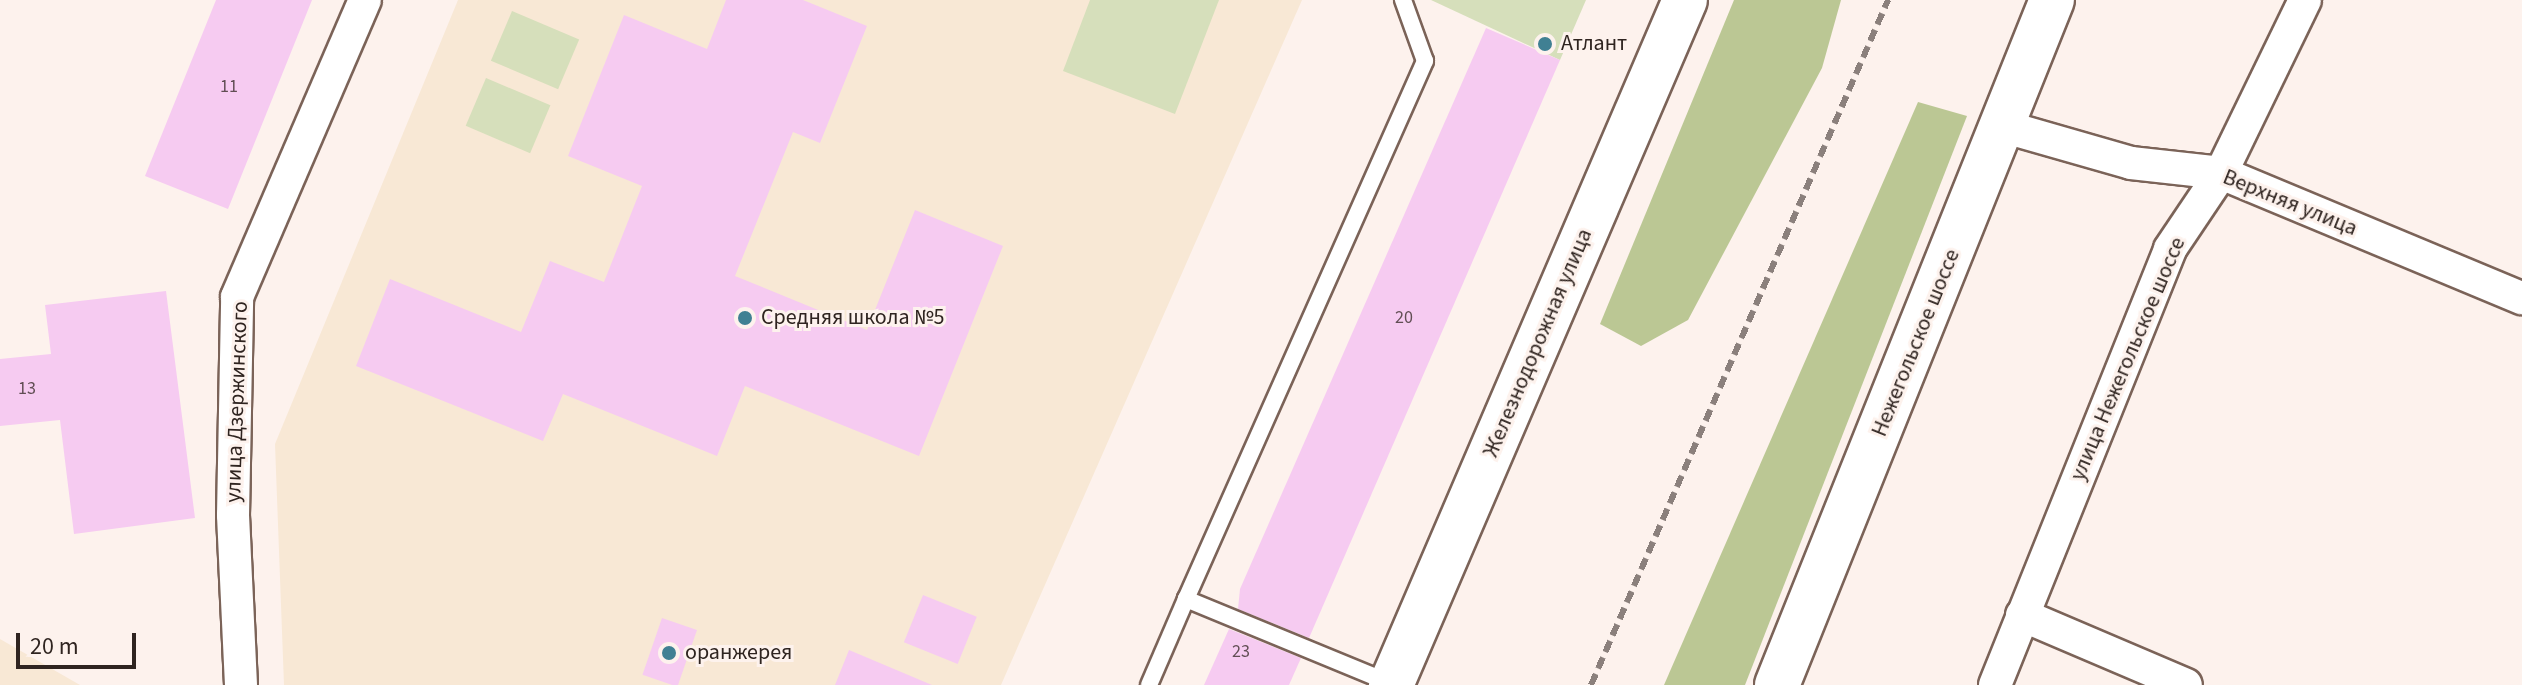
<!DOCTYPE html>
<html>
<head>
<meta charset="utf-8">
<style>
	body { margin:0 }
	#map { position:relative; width:2522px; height:685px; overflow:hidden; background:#fdf2ed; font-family:"Source Sans 3",sans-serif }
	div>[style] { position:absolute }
	.education>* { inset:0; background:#f8e8d5 }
	.green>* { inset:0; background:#d6dfbb; transform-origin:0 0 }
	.forest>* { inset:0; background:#bbc794 }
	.building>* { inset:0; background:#f6cbf1; transform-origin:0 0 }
	.roads { filter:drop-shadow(2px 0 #7b6358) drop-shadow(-2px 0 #7b6358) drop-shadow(0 2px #7b6358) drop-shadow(0 -2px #7b6358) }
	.lane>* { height:16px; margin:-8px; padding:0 8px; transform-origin:8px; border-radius:8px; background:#fff }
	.street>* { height:32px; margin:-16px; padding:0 16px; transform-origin:16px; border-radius:16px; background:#fff }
	.secondary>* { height:44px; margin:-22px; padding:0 22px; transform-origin:22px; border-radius:22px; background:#fff }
	.rail>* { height:6px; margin-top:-3px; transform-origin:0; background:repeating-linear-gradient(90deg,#8b807c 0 12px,transparent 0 18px) }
	.dots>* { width:22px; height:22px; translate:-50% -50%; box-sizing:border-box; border:4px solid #fdf2ed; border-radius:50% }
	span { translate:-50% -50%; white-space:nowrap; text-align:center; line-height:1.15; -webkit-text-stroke:6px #fdf2ed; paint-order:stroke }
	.number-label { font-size:18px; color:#614e54 }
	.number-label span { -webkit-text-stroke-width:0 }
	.poi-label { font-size:22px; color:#2f2420 }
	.left { translate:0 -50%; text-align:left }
	.street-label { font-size:22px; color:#2f2420 }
	.scale { position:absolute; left:16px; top:633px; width:120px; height:36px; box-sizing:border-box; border:4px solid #2f2420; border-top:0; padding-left:10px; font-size:24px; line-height:28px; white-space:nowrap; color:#2f2420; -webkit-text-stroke:6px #fdf2ed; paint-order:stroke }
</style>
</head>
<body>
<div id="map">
	<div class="education">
		<i style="clip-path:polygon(458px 0,1302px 0,1001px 685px,284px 685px,275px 444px)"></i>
		<i style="clip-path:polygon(0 639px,80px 685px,0 685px)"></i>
	</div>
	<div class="green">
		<i style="clip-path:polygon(1090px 0,1219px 0,1175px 114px,1063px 71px)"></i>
		<i style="clip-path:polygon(1431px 0,1586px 0,1560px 60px)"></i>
		<i style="left:512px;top:11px;width:73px;height:54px;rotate:23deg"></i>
		<i style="left:486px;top:78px;width:70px;height:52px;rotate:23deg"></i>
	</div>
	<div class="forest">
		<i style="clip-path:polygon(1734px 0,1841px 0,1822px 68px,1688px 320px,1641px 346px,1600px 324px)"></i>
		<i style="clip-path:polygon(1918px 102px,1967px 116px,1745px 685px,1664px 685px)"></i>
	</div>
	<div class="building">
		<i style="clip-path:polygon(216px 0,312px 0,228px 209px,145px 176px)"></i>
		<i style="clip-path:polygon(726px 0,803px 0,867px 26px,820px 143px,793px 132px,735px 276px,867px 330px,915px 210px,1003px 246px,919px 456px,745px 386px,717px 456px,563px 394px,543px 441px,356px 366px,390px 279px,521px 332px,550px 261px,604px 282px,642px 186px,568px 156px,624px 15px,707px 49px)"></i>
		<i style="clip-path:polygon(1486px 28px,1560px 60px,1309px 638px,1238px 609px,1240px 589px)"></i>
		<i style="clip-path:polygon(166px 291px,195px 518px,74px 534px,60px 420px,0 426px,0 359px,51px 354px,45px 305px)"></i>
		<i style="left:923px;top:595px;width:58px;height:51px;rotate:22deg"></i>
		<i style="left:662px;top:618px;width:37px;height:60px;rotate:19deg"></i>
		<i style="clip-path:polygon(1229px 629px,1301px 658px,1289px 685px,1204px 685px)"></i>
		<i style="clip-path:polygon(849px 650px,932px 685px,835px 685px)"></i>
	</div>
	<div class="roads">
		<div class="lane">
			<i style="left:1390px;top:683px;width:221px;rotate:-157.6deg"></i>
			<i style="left:1186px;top:599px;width:589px;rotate:-66.05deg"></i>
			<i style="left:1425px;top:61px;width:65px;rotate:-109.8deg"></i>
			<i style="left:1149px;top:685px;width:94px;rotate:-66.7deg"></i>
		</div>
		<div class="street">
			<i style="left:2002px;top:126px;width:134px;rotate:16deg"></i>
			<i style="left:2131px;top:163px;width:91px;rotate:6.3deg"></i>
			<i style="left:2221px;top:173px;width:326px;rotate:22.6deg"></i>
			<i style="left:2022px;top:615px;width:178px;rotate:23.1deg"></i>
			<i style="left:241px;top:685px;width:170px;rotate:-92.7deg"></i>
			<i style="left:233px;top:515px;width:218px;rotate:-88.9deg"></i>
			<i style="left:237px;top:297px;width:323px;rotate:-66.7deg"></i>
			<i style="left:1995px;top:685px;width:470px;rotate:-68.1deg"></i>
			<i style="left:2170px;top:249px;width:92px;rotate:-56.1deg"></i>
			<i style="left:2221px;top:173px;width:192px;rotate:-64.1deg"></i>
		</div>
		<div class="secondary">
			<i style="left:1391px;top:685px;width:745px;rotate:-66.77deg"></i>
			<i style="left:1777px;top:685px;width:738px;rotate:-68.13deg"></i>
		</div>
	</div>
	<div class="rail">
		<i style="left:1591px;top:685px;width:747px;rotate:-66.56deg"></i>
	</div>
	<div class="dots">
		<i style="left:1545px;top:44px;background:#408093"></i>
		<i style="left:745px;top:318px;background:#408093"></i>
		<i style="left:669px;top:653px;background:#408093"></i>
	</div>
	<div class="number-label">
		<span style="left:229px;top:87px">11</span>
		<span style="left:1404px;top:318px">20</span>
		<span style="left:27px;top:389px">13</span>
		<span style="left:1241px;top:652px">23</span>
	</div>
	<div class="poi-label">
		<span class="left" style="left:1561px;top:44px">Атлант</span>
		<span class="left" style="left:761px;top:318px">Средняя школа №5</span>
		<span class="left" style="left:685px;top:653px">оранжерея</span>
	</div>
	<div class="street-label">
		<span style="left:2290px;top:203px;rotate:22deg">Верхняя улица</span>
		<span style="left:1538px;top:343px;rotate:-67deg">Железнодорожная улица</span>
		<span style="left:1916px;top:343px;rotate:-68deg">Нежегольское шоссе</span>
		<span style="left:2128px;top:359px;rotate:-67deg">улица Нежегольское шоссе</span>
		<span style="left:237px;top:402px;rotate:-88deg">улица Дзержинского</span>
	</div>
	<div class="scale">20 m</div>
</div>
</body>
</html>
